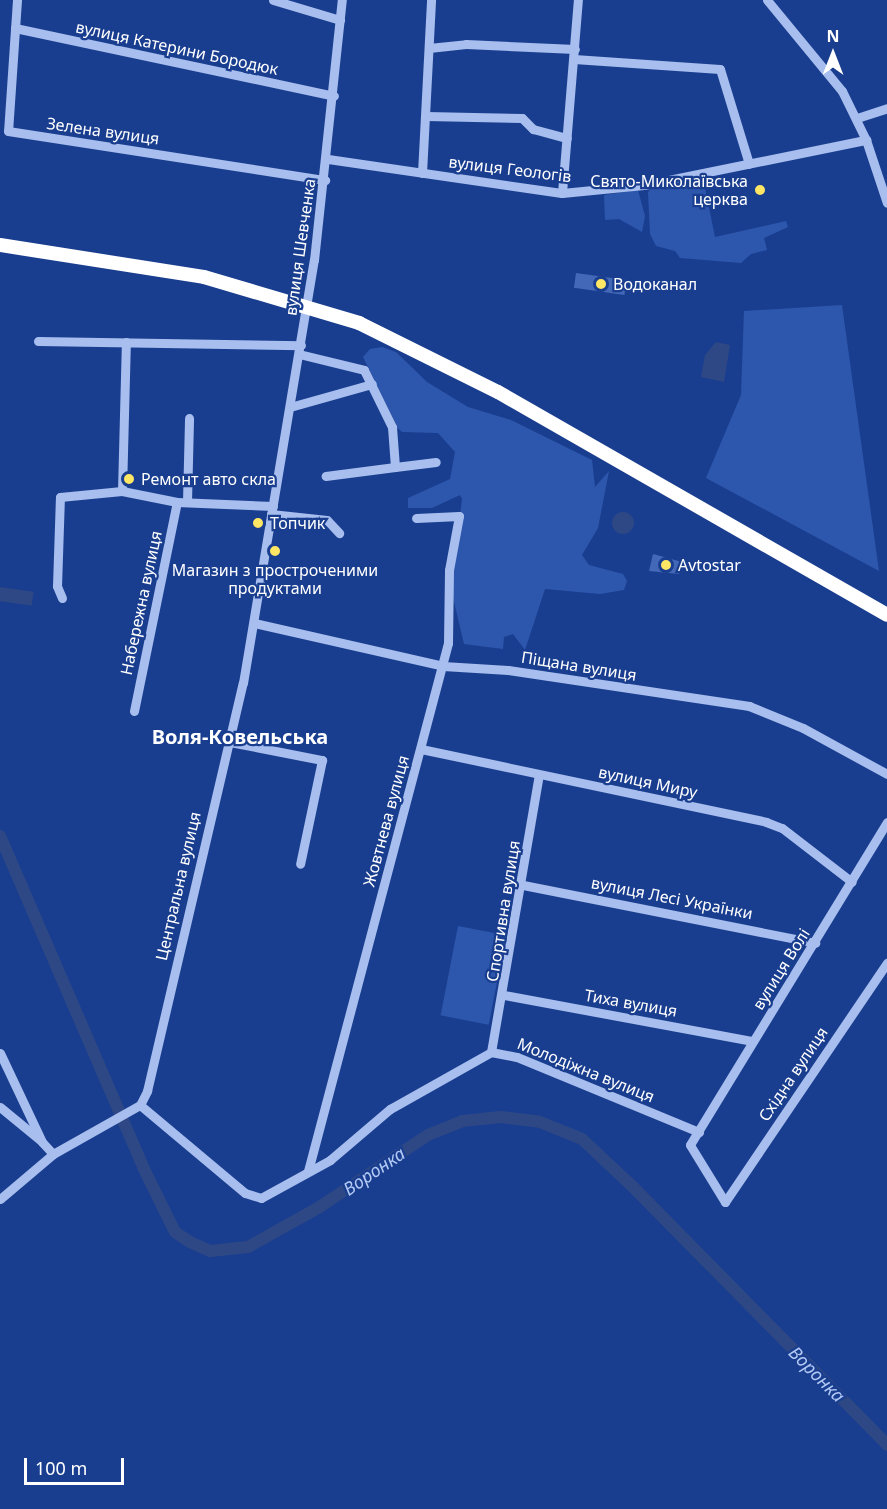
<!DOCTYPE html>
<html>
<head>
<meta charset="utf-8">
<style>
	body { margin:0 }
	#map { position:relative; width:887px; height:1509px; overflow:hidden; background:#1a3e8f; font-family:"Noto Sans",sans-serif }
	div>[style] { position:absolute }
	.green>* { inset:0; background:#2d57ad; transform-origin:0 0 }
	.water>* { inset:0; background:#2e4885; transform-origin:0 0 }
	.round { border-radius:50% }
	.river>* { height:12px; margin:-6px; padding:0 6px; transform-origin:6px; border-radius:6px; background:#2e4885 }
	.building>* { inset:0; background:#4368b7; transform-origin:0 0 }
	.minor>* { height:9px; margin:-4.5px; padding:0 4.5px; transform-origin:4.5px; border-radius:4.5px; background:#a7beee }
	.highway>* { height:14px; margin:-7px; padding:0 7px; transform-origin:7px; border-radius:7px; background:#fff }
	.dots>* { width:16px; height:16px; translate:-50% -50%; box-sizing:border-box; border:3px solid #1a3e8f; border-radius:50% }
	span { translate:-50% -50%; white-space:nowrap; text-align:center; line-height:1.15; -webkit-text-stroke:4.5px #1a3e8f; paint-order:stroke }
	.street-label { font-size:16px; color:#fff }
	.poi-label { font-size:16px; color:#fff }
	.right { translate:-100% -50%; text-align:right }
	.left { translate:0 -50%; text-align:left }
	.water-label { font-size:18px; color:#b3c9f5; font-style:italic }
	.quarter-label { font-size:20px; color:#fff; font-weight:700 }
	.north { position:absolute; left:803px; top:24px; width:60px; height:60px; -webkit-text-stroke:4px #1a3e8f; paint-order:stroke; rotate:0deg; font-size:16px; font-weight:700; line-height:24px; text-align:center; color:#fff }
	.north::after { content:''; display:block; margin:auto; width:21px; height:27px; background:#fff; clip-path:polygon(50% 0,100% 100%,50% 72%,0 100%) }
	.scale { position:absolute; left:24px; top:1458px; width:100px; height:27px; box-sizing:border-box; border:3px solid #fff; border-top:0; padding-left:8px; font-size:18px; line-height:21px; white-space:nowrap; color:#fff; -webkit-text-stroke:4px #1a3e8f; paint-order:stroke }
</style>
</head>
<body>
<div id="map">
	<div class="green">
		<i style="clip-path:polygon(703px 178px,715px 237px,786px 221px,788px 227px,764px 238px,767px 250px,751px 254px,741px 263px,680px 258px,675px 251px,656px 246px,650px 234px,648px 192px,653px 186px)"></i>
		<i style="clip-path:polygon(638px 190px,645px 216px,642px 232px,619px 219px,605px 220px,604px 195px)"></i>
		<i style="clip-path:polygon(842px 305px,879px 571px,706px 478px,741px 395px,744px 311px)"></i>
		<i style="clip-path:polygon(382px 347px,396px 352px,427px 382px,468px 407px,511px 420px,592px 460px,595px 487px,609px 471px,598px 528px,582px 555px,589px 565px,623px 574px,627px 581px,624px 590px,600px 594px,545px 589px,525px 650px,513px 634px,504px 637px,503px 649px,464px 644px,451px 589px,462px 499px,460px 495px,432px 508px,408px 508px,408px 498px,450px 479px,455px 452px,438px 433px,402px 432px,398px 428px,363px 357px,370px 349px)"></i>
		<i style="left:458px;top:926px;width:49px;height:91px;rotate:11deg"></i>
	</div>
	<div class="water">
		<i style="clip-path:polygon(716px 342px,730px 345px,724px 382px,701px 377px,705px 355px)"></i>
		<i class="round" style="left:612px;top:512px;width:22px;height:22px"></i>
		<i style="left:0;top:587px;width:34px;height:14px;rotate:8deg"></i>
	</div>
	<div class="river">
		<i style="left:0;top:836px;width:361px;rotate:66.6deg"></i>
		<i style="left:143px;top:1167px;width:72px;rotate:63.8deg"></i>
		<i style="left:175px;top:1232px;width:18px;rotate:34deg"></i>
		<i style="left:190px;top:1242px;width:22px;rotate:24deg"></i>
		<i style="left:210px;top:1251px;width:38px;rotate:-6deg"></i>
		<i style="left:248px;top:1247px;width:80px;rotate:-29.1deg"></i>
		<i style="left:318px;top:1208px;width:132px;rotate:-33.6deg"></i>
		<i style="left:428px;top:1135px;width:37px;rotate:-22deg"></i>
		<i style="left:462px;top:1121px;width:39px;rotate:-6deg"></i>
		<i style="left:501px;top:1117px;width:39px;rotate:7deg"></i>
		<i style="left:540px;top:1122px;width:45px;rotate:22deg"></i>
		<i style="left:582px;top:1139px;width:71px;rotate:43.3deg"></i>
		<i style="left:634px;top:1188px;width:361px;rotate:45.4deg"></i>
	</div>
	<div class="building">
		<i style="left:576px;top:273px;width:51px;height:15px;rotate:8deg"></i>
		<i style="clip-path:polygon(653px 554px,682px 562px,679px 574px,649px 571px)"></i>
	</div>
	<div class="minor">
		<i style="left:17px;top:0;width:131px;rotate:93.9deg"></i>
		<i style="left:8px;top:131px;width:321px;rotate:8.8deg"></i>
		<i style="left:273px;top:0;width:70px;rotate:16.6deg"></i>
		<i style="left:767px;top:0;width:118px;rotate:50.5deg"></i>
		<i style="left:842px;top:91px;width:55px;rotate:63.9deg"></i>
		<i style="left:866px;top:140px;width:66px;rotate:71.6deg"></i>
		<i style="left:15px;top:28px;width:326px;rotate:12deg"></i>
		<i style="left:429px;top:48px;width:37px;rotate:-6deg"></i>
		<i style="left:466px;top:44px;width:109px;rotate:2.6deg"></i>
		<i style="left:574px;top:59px;width:146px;rotate:3.9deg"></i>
		<i style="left:720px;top:69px;width:99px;rotate:73deg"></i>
		<i style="left:426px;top:116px;width:96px;rotate:1.2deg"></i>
		<i style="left:522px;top:118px;width:16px;rotate:45deg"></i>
		<i style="left:533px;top:129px;width:35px;rotate:15deg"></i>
		<i style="left:857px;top:118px;width:32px;rotate:-18deg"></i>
		<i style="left:328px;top:159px;width:236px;rotate:8.3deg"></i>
		<i style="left:562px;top:193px;width:82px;rotate:-5.6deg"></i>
		<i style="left:644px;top:185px;width:227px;rotate:-11.5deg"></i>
		<i style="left:422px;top:173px;width:173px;rotate:-87deg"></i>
		<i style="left:562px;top:193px;width:194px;rotate:-85.3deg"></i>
		<i style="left:38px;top:341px;width:263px;rotate:0.9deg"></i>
		<i style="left:299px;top:354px;width:67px;rotate:13.8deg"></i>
		<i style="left:364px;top:370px;width:64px;rotate:63.8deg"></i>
		<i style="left:392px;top:427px;width:40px;rotate:85.7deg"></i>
		<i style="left:395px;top:467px;width:70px;rotate:172.6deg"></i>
		<i style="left:290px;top:407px;width:85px;rotate:-15.7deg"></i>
		<i style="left:395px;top:467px;width:41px;rotate:-7deg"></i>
		<i style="left:122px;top:491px;width:149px;rotate:-88.5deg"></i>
		<i style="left:187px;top:502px;width:84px;rotate:-88.6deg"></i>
		<i style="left:271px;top:514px;width:56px;rotate:6.1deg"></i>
		<i style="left:327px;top:520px;width:18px;rotate:47deg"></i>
		<i style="left:62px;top:598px;width:13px;rotate:-113deg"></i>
		<i style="left:57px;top:586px;width:89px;rotate:-88.1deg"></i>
		<i style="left:60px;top:497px;width:62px;rotate:-5.5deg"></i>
		<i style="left:122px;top:491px;width:56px;rotate:11.3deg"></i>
		<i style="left:177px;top:502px;width:96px;rotate:2.4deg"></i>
		<i style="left:254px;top:623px;width:194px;rotate:12.8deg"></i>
		<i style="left:443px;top:666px;width:65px;rotate:3.5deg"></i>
		<i style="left:508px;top:670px;width:244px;rotate:8.5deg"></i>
		<i style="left:749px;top:706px;width:58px;rotate:22.2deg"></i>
		<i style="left:803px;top:728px;width:96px;rotate:28.7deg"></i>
		<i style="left:134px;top:711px;width:213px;rotate:-78.4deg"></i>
		<i style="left:230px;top:742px;width:94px;rotate:11.1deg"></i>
		<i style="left:322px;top:760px;width:106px;rotate:101.9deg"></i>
		<i style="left:421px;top:749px;width:353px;rotate:11.9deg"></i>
		<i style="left:766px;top:822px;width:17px;rotate:21deg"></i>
		<i style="left:782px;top:828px;width:88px;rotate:37.6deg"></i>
		<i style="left:887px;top:822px;width:378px;rotate:121.4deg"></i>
		<i style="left:690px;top:1145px;width:67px;rotate:58.4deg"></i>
		<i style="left:725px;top:1202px;width:289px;rotate:-55.9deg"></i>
		<i style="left:523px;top:885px;width:298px;rotate:11.2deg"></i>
		<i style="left:504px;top:995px;width:253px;rotate:10.5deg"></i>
		<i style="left:491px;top:1052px;width:281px;rotate:-80.2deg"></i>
		<i style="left:0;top:1053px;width:98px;rotate:64.7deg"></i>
		<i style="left:42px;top:1142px;width:16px;rotate:47deg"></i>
		<i style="left:140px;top:1105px;width:137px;rotate:40deg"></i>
		<i style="left:245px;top:1193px;width:17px;rotate:17deg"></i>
		<i style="left:261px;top:1198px;width:79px;rotate:-28.8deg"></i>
		<i style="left:330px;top:1160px;width:79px;rotate:-40.4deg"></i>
		<i style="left:390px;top:1109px;width:116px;rotate:-29.4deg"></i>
		<i style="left:491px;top:1052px;width:26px;rotate:11deg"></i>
		<i style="left:517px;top:1057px;width:197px;rotate:22.4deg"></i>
		<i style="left:0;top:1107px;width:52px;rotate:39.5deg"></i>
		<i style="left:308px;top:1171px;width:546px;rotate:-75.15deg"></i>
		<i style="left:448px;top:643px;width:73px;rotate:-89.2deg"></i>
		<i style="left:449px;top:570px;width:55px;rotate:-79.5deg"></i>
		<i style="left:459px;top:516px;width:43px;rotate:177.3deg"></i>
		<i style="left:0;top:1199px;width:70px;rotate:-40.3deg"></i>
		<i style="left:53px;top:1154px;width:100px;rotate:-29.4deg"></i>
		<i style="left:140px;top:1105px;width:16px;rotate:-63deg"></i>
		<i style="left:147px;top:1091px;width:419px;rotate:-76.8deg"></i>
		<i style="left:243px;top:683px;width:429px;rotate:-80.5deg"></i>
		<i style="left:314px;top:260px;width:262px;rotate:-83.9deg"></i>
	</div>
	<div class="highway">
		<i style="left:0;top:245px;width:206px;rotate:8.9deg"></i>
		<i style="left:204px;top:277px;width:162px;rotate:16.5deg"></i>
		<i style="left:359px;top:323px;width:155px;rotate:26.4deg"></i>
		<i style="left:498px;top:392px;width:448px;rotate:29.8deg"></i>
	</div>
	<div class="dots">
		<i style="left:760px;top:190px;background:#ffe665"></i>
		<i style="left:601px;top:284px;background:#ffe665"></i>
		<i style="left:129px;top:479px;background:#ffe665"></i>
		<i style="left:258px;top:523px;background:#ffe665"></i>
		<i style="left:275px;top:551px;background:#ffe665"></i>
		<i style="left:666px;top:565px;background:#ffe665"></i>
	</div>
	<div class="street-label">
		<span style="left:177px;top:48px;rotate:12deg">вулиця Катерини Бородюк</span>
		<span style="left:103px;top:131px;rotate:8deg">Зелена вулиця</span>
		<span style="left:510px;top:169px;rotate:7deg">вулиця Геологів</span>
		<span style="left:300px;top:247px;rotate:-82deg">вулиця Шевченка</span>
		<span style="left:141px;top:603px;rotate:-78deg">Набережна вулиця</span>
		<span style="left:579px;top:666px;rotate:9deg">Піщана вулиця</span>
		<span style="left:648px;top:782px;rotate:12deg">вулиця Миру</span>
		<span style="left:386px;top:821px;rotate:-75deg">Жовтнева вулиця</span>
		<span style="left:178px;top:886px;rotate:-77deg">Центральна вулиця</span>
		<span style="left:672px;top:898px;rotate:11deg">вулиця Лесі Українки</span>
		<span style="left:503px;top:911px;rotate:-81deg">Спортивна вулиця</span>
		<span style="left:781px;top:969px;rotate:-58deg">вулиця Волі</span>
		<span style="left:631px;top:1003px;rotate:10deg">Тиха вулиця</span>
		<span style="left:586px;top:1070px;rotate:22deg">Молодіжна вулиця</span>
		<span style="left:793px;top:1074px;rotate:-56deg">Східна вулиця</span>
	</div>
	<div class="poi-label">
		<span class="right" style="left:748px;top:190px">Свято-Миколаївська<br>церква</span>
		<span class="left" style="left:613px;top:284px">Водоканал</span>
		<span class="left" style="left:141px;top:479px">Ремонт авто скла</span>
		<span class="left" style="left:270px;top:523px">Топчик</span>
		<span class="left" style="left:678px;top:565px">Avtostar</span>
		<span style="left:275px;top:579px">Магазин з простроченими<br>продуктами</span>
	</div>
	<div class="water-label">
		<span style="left:374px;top:1171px;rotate:-34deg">Воронка</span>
		<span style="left:817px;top:1374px;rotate:45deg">Воронка</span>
	</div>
	<div class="quarter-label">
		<span style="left:240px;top:736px">Воля-Ковельська</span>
	</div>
	<div class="north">N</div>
	<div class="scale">100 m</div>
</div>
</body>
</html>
